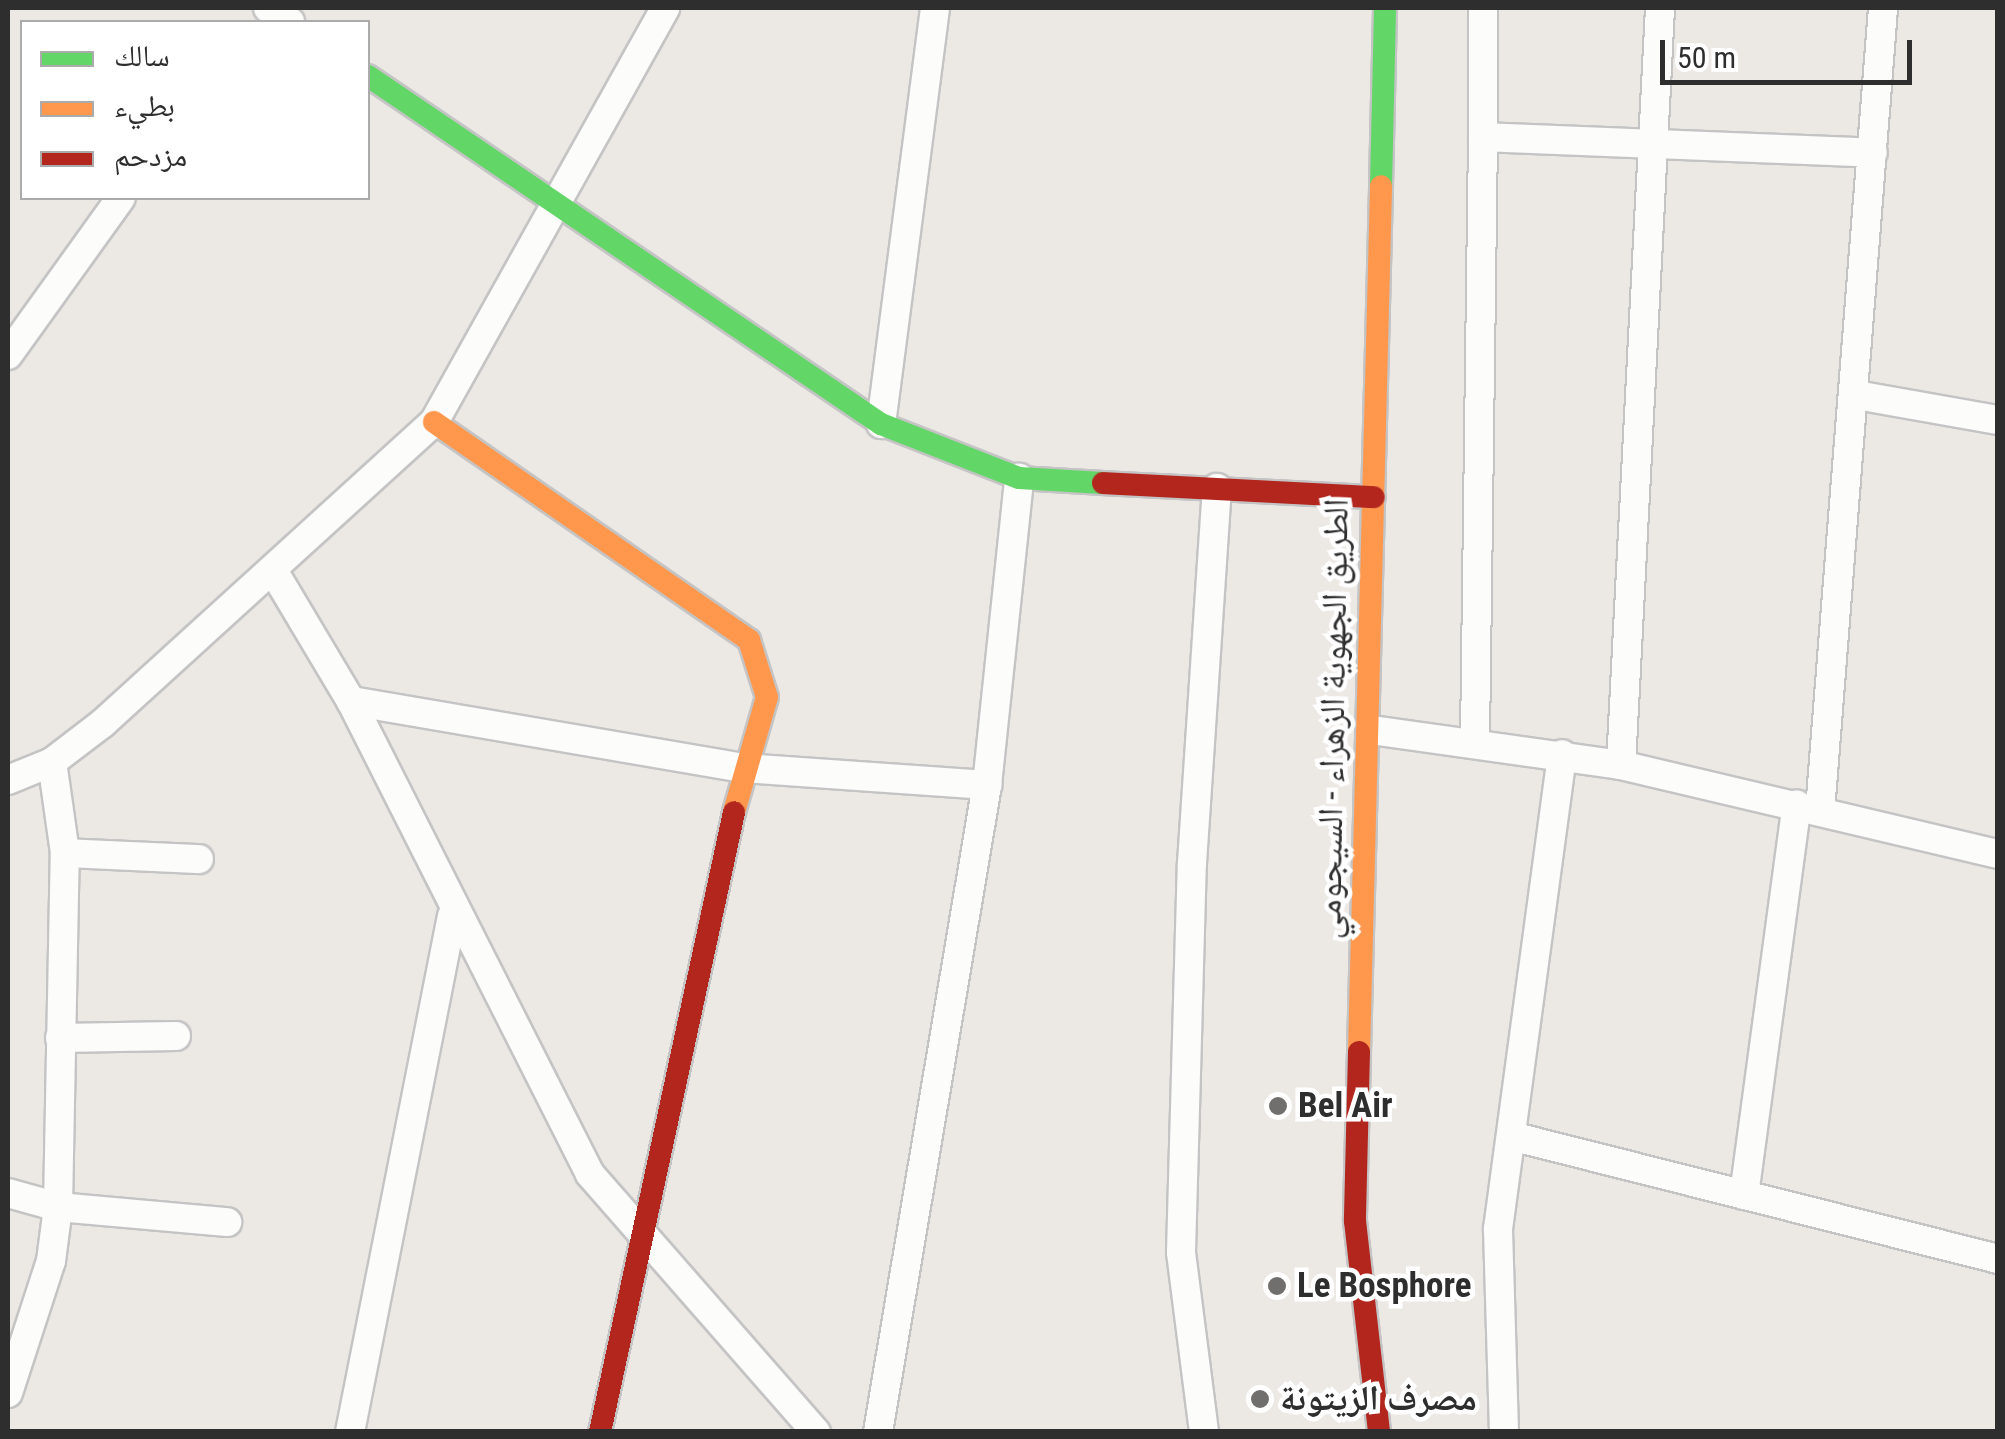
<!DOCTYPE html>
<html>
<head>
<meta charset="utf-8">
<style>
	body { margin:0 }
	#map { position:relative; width:2005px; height:1439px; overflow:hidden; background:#ece8e4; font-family:"Roboto Condensed","Noto Naskh Arabic",sans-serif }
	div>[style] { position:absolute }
	.roads { filter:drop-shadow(2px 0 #c5c4c5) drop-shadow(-2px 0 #c5c4c5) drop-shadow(0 2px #c5c4c5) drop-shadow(0 -2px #c5c4c5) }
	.street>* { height:28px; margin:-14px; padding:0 14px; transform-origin:14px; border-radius:14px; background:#fcfcfb }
	.fast>* { height:22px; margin:-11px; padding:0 11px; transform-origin:11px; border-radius:11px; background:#63d668 }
	.slow>* { height:22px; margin:-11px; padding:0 11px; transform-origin:11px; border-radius:11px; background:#ff974d }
	.jam>* { height:22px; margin:-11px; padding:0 11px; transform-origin:11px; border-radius:11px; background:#b3261e }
	.dots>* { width:28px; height:28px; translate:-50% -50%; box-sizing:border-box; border:5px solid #fff; border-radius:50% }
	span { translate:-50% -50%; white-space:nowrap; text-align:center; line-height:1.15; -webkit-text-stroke:9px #fff; paint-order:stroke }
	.street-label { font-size:35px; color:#2e2e2e }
	.poi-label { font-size:35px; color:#2e2e2e; font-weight:700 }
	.left { translate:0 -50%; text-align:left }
	.frame { position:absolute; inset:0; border:10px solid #2e2e2e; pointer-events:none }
	.legend { position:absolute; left:20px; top:20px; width:350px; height:180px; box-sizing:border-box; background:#fff; border:2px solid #ababab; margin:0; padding:12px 18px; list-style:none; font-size:30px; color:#2e2e2e }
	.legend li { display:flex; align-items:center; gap:20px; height:50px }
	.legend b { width:50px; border:2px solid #ababab }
	.scale { position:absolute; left:1660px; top:40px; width:252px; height:45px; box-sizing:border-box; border:5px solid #2e2e2e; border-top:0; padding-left:12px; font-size:30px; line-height:35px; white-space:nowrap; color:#2e2e2e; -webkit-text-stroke:8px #fff; paint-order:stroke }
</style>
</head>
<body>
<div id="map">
	<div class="roads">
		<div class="street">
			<i style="left:268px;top:8px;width:26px;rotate:32deg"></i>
			<i style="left:1483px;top:8px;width:129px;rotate:90deg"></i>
			<i style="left:1483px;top:137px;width:390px;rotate:2.3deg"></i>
			<i style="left:8px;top:355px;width:193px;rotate:-54.3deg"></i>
			<i style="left:1856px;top:395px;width:144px;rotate:10deg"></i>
			<i style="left:881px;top:424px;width:419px;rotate:-82.6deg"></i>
			<i style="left:274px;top:572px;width:150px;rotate:59.2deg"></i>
			<i style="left:351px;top:701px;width:530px;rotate:63.19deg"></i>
			<i style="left:590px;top:1174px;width:343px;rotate:48.8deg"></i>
			<i style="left:351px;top:701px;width:398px;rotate:9.7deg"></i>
			<i style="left:743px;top:768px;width:245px;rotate:4deg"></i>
			<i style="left:1372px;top:730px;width:251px;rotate:8deg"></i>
			<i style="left:1621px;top:765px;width:387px;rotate:13.3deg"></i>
			<i style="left:1475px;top:739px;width:602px;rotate:-89.24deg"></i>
			<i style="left:1621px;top:765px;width:758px;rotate:-87.05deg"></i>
			<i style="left:8px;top:780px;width:48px;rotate:-22.2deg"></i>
			<i style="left:52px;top:762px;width:64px;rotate:-37.4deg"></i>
			<i style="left:103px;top:723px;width:447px;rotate:-42.3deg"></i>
			<i style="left:434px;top:422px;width:474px;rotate:-60.8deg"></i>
			<i style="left:1820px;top:811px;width:805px;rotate:-85.51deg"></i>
			<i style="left:65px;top:853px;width:134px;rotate:2.6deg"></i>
			<i style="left:60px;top:1038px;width:116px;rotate:-1deg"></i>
			<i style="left:1511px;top:1136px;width:502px;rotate:14.17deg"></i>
			<i style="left:8px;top:1193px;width:52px;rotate:15.6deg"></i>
			<i style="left:58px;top:1207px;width:170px;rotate:5.1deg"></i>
			<i style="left:1744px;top:1195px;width:394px;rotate:-82.3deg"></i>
			<i style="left:8px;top:1393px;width:139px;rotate:-72deg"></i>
			<i style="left:51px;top:1261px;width:54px;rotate:-82.6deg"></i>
			<i style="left:58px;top:1207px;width:354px;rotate:-88.9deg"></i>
			<i style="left:65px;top:853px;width:92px;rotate:-98.1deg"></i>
			<i style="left:350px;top:1432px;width:526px;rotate:-78.82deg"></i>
			<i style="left:878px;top:1432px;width:656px;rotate:-80.44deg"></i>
			<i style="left:987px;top:785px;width:309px;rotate:-84deg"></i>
			<i style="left:1204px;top:1432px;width:181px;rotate:-97.3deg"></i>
			<i style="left:1181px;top:1252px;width:389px;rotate:-88.4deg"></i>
			<i style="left:1192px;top:863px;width:376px;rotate:-86.2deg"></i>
			<i style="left:1504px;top:1432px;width:203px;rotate:-91.7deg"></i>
			<i style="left:1498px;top:1229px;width:479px;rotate:-82.3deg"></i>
		</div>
		<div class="fast">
			<i style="left:368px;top:76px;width:620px;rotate:34.15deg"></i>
			<i style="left:881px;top:424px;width:148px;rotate:21.4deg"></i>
			<i style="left:1019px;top:478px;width:84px;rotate:3.4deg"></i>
			<i style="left:1381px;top:186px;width:178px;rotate:-88.7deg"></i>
		</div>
		<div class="slow">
			<i style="left:434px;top:422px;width:383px;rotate:34.7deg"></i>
			<i style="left:749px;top:640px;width:60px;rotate:72.5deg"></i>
			<i style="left:767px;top:697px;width:120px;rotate:106deg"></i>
			<i style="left:1359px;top:1052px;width:866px;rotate:-88.54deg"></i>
		</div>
		<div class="jam">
			<i style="left:1103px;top:483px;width:271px;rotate:3deg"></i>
			<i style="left:1359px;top:1052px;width:169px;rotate:91.4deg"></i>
			<i style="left:1355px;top:1221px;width:212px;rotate:83.5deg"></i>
			<i style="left:600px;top:1432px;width:634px;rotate:-77.8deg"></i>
		</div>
	</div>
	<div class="dots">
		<i style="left:1278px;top:1106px;background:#706f6e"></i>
		<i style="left:1277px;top:1286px;background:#706f6e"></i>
		<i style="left:1260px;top:1399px;background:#706f6e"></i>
	</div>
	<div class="street-label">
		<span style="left:1333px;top:719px;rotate:-89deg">الطريق الجهوية الزهراء - السيجومي</span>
	</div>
	<div class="poi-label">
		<span class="left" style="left:1298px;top:1106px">Bel Air</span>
		<span class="left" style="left:1297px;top:1286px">Le Bosphore</span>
		<span class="left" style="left:1280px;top:1399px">مصرف الزيتونة</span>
	</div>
	<div class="frame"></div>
	<ul class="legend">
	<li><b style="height:12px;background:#63d668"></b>سالك</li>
	<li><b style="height:12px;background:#ff974d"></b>بطيء</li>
	<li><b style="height:12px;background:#b3261e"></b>مزدحم</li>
	</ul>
	<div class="scale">50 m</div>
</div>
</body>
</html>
